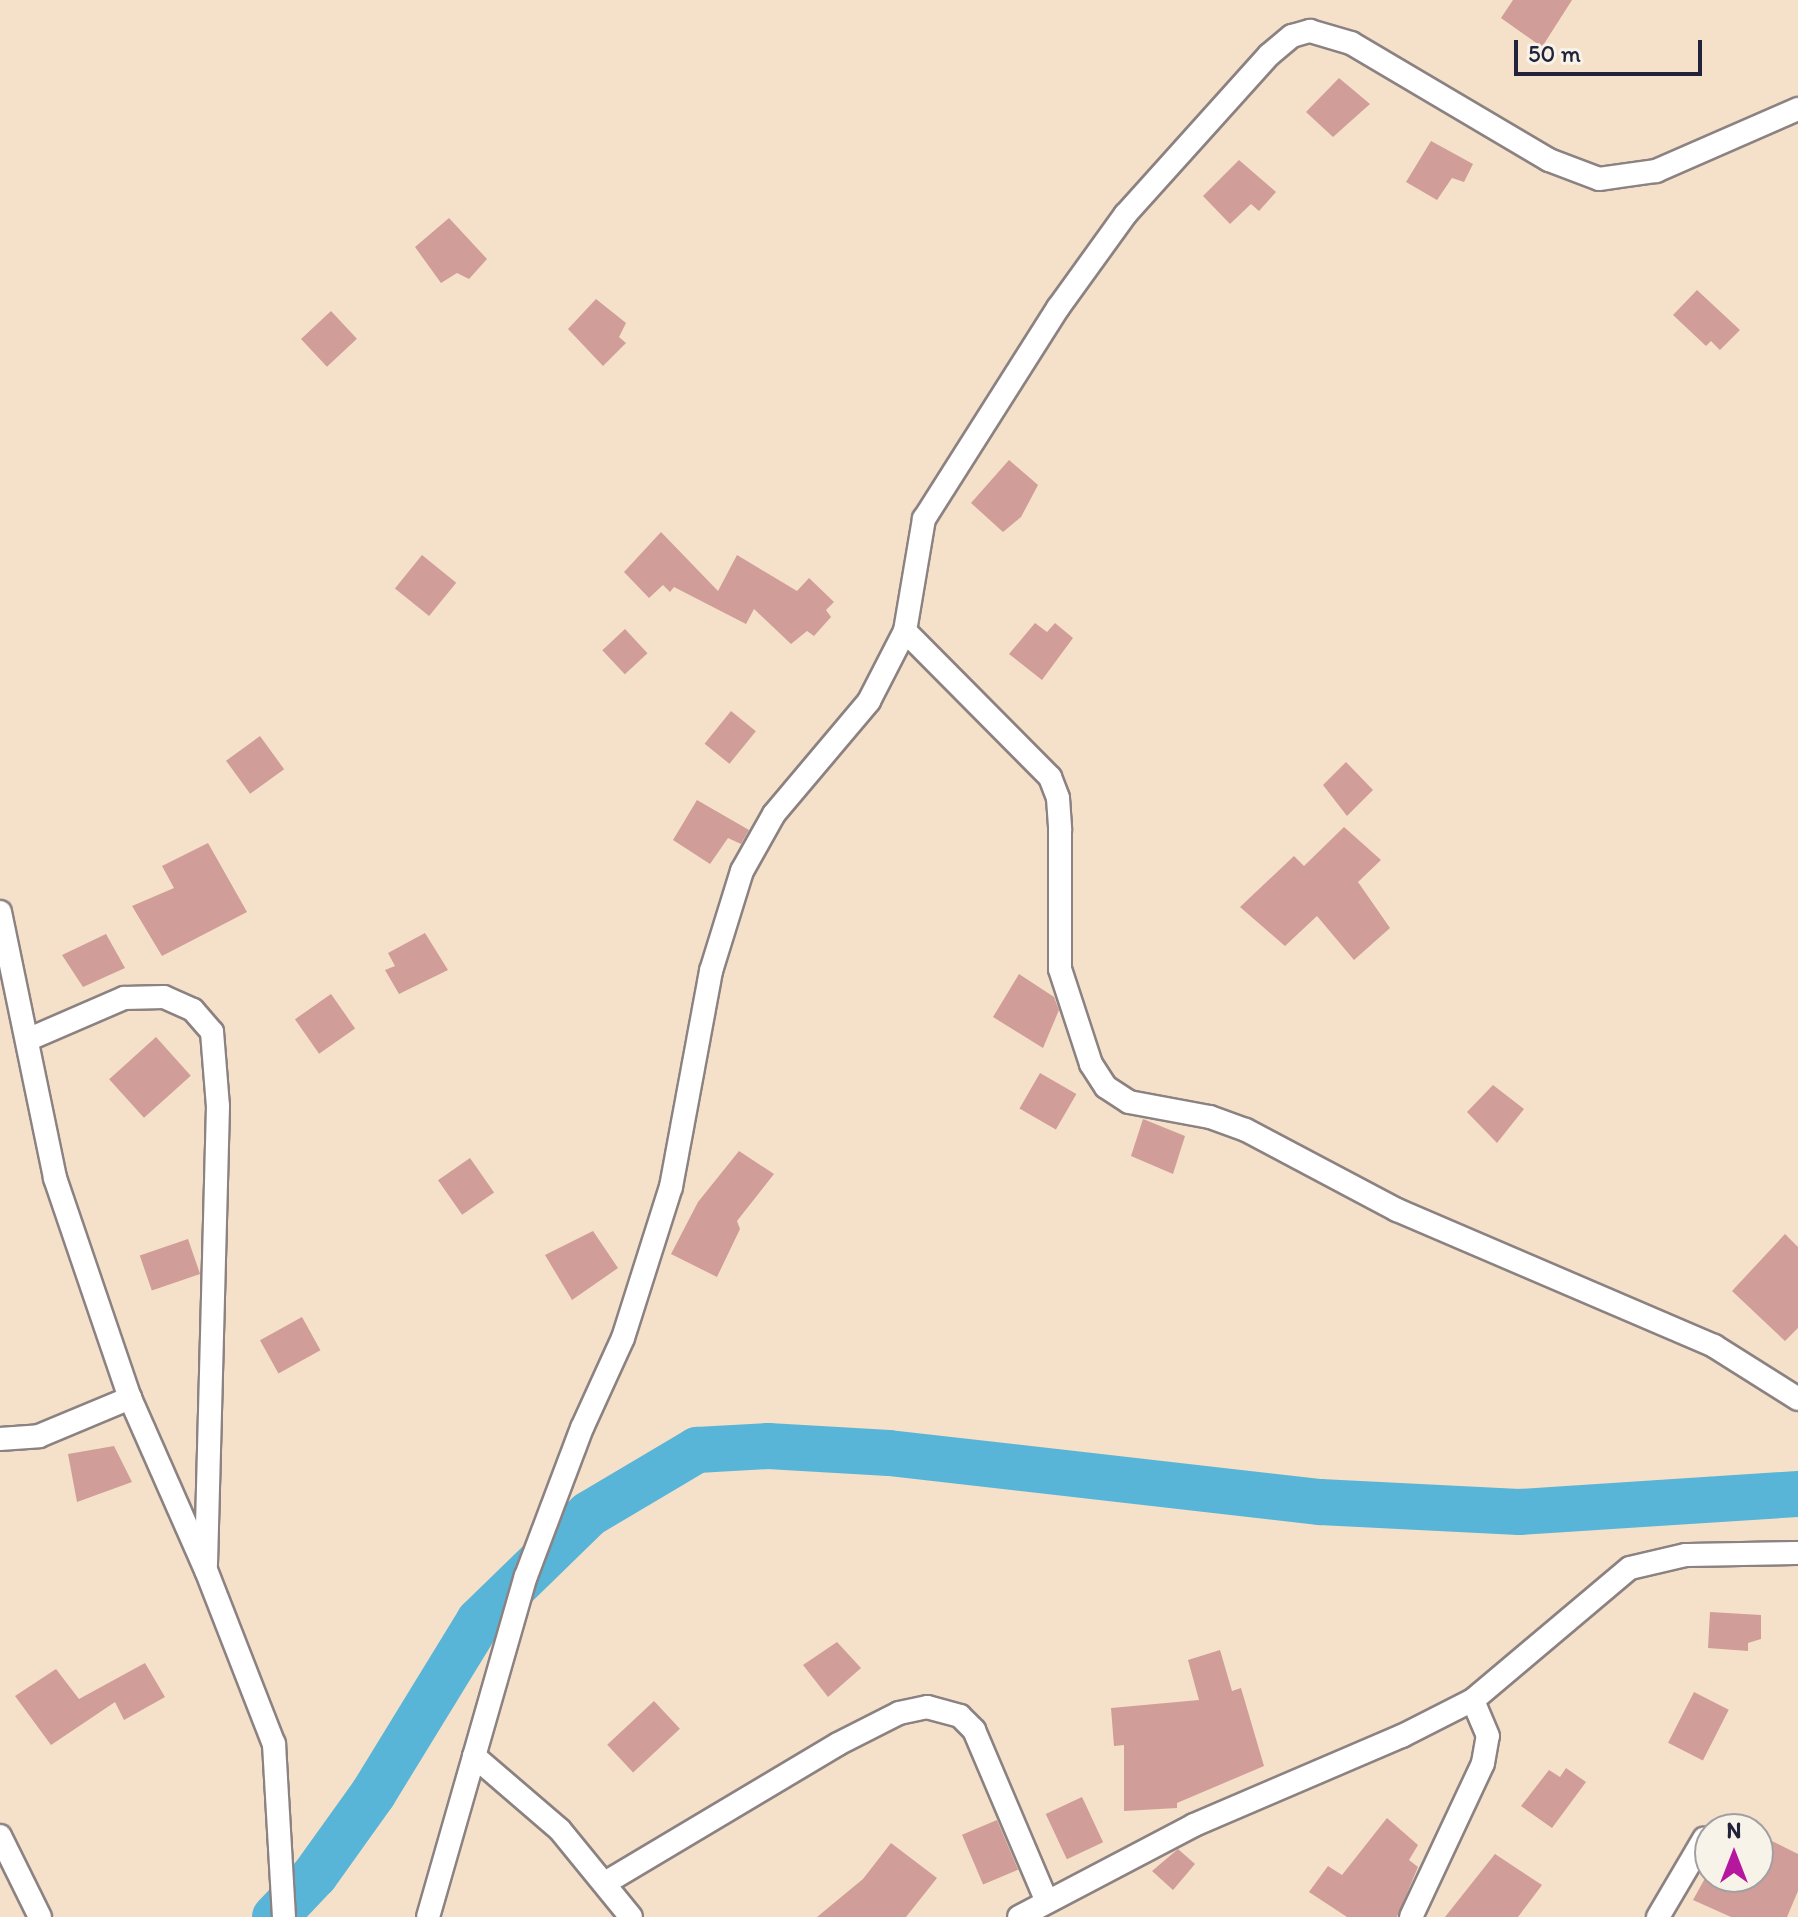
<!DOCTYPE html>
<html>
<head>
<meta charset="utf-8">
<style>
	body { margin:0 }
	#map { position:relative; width:1798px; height:1917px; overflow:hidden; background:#f5e1c9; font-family:Itim,sans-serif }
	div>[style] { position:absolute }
	.river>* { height:46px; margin:-23px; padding:0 23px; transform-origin:23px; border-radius:23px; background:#59b5d7 }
	.building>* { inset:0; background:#d09d99; transform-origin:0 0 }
	.roads { filter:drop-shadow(2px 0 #8c8282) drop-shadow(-2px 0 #8c8282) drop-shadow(0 2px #8c8282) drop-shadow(0 -2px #8c8282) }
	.street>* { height:22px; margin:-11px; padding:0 11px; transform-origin:11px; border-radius:11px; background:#fff }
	span { translate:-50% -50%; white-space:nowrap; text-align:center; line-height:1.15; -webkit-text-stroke:7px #f7f3e8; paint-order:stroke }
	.north { position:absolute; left:1694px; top:1813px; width:80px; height:80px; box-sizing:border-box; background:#f7f3e8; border:2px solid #a29fa3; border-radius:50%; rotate:0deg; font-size:22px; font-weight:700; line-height:32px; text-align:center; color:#22223b }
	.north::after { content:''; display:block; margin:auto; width:28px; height:36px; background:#b5179e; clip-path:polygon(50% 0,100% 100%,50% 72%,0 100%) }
	.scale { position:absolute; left:1514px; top:40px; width:188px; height:36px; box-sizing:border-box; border:4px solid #22223b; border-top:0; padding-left:10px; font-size:24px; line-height:28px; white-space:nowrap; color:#22223b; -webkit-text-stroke:6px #f7f3e8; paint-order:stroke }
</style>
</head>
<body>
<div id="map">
	<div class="river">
		<i style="left:275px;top:1917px;width:58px;rotate:-46.4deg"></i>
		<i style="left:315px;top:1875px;width:100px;rotate:-54.4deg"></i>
		<i style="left:373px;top:1794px;width:203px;rotate:-58.5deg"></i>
		<i style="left:479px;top:1621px;width:153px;rotate:-44.2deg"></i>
		<i style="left:589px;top:1514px;width:126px;rotate:-30.7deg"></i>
		<i style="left:697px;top:1450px;width:71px;rotate:-3.2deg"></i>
		<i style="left:768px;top:1446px;width:121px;rotate:3.3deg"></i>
		<i style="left:889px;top:1453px;width:434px;rotate:6.5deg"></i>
		<i style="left:1320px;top:1502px;width:199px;rotate:2.9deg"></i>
		<i style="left:1519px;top:1512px;width:280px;rotate:-3.7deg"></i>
	</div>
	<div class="building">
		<i style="clip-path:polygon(1513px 0,1572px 0,1542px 47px,1501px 18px)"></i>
		<i style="clip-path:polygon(1339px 78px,1370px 104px,1333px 137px,1306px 112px)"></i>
		<i style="clip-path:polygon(1431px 141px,1473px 164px,1464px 182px,1452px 178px,1437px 200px,1406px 182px)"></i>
		<i style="clip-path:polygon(1239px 160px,1276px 192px,1259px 211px,1251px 204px,1230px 224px,1203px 196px)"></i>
		<i style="clip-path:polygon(449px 218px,487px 259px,469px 279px,457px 273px,441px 283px,415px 247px)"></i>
		<i style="clip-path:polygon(1697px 290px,1740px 330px,1720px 350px,1711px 341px,1706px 346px,1673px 315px)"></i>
		<i style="clip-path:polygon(596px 299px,626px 323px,619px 337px,626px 343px,603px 366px,568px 329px)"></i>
		<i style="left:331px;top:311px;width:38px;height:41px;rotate:47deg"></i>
		<i style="clip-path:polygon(1009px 460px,1038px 485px,1021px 517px,1003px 532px,971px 503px)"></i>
		<i style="clip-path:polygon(661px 532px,718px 591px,737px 555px,797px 591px,809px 578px,834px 602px,826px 610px,831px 617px,814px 636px,807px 631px,791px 644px,754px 609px,746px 624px,674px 587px,670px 592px,663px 585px,649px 598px,624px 572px)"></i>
		<i style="left:422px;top:555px;width:44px;height:43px;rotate:39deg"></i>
		<i style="clip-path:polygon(1035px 623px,1047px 632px,1055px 623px,1073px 638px,1042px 680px,1009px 654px)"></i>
		<i style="left:625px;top:629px;width:33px;height:31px;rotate:47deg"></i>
		<i style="left:731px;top:711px;width:32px;height:42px;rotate:39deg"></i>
		<i style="left:260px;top:736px;width:41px;height:42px;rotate:54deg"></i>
		<i style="clip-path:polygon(1346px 762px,1373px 790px,1347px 816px,1323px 785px)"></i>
		<i style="clip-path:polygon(697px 800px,749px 830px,741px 844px,728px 838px,710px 864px,673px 840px)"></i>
		<i style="clip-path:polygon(1344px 827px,1381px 860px,1358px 882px,1390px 928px,1354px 960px,1317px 916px,1285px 946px,1240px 907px,1294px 856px,1304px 866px)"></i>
		<i style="clip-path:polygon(208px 843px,247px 912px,162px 956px,132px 906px,174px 888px,162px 866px)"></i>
		<i style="clip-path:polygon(425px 933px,448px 970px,399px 994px,385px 970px,395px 966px,388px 953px)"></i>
		<i style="clip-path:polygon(106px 934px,125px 968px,83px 987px,62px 955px)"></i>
		<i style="clip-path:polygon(1019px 974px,1054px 997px,1059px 1010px,1043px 1048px,993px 1017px)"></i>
		<i style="left:331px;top:994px;width:42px;height:44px;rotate:55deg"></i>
		<i style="left:156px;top:1037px;width:52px;height:63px;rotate:48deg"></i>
		<i style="left:1040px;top:1073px;width:42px;height:41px;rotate:30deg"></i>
		<i style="clip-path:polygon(1493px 1085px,1524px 1109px,1497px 1143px,1467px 1112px)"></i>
		<i style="clip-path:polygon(1143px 1119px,1185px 1136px,1173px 1174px,1131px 1156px)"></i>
		<i style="clip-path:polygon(739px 1151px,774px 1174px,737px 1221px,740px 1229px,717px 1277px,671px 1254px,698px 1202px)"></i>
		<i style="left:470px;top:1158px;width:42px;height:39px;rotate:55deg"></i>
		<i style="clip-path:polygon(593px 1231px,618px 1268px,572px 1300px,545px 1255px)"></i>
		<i style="clip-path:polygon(1785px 1234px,1798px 1247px,1798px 1328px,1785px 1341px,1732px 1291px)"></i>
		<i style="left:188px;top:1239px;width:37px;height:51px;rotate:71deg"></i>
		<i style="left:302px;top:1317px;width:38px;height:48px;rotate:61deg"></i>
		<i style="clip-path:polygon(114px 1446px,132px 1482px,77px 1502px,68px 1454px)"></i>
		<i style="clip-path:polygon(1710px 1612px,1761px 1615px,1761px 1639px,1748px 1643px,1748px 1651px,1708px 1648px)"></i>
		<i style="clip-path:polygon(837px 1642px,861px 1668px,828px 1697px,803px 1665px)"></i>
		<i style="clip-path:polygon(1220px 1650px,1232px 1691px,1241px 1688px,1264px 1766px,1177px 1803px,1177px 1808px,1124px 1811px,1124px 1745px,1114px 1746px,1111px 1708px,1199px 1700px,1188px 1660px)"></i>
		<i style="clip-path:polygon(145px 1663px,165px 1697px,124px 1720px,115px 1702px,51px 1745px,15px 1696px,56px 1669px,79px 1699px)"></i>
		<i style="left:1694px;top:1692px;width:39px;height:57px;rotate:27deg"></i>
		<i style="left:654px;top:1701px;width:38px;height:64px;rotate:47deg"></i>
		<i style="clip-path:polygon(1566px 1768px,1586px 1782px,1552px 1828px,1521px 1806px,1549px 1770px,1560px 1777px)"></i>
		<i style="left:1082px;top:1797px;width:50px;height:40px;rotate:65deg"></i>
		<i style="clip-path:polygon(1387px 1818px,1418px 1845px,1409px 1860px,1418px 1867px,1397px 1917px,1347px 1917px,1309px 1892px,1328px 1866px,1342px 1875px)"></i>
		<i style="left:997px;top:1820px;width:54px;height:38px;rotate:67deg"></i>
		<i style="clip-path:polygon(1766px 1838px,1798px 1854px,1798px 1891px,1787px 1917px,1731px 1917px,1693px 1900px,1709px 1871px,1710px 1877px,1743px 1887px,1748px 1877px,1758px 1877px,1758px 1856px)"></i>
		<i style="clip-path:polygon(891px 1843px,937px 1878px,906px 1917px,817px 1917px,863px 1879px)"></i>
		<i style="clip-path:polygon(1178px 1849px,1195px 1864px,1173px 1890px,1152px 1871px)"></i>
		<i style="clip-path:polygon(1495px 1854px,1542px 1885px,1518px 1917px,1445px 1917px)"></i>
	</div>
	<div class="roads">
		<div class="street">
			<i style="left:905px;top:631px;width:206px;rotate:45.2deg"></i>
			<i style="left:1050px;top:777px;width:22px;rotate:69deg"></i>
			<i style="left:1058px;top:798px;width:32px;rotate:86deg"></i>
			<i style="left:1060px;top:830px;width:139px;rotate:90deg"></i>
			<i style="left:1060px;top:969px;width:100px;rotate:71.9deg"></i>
			<i style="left:1091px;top:1064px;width:27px;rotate:57deg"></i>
			<i style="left:1106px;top:1087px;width:27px;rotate:33deg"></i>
			<i style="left:1129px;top:1102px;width:82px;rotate:10.5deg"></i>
			<i style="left:1210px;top:1117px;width:38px;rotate:20deg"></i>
			<i style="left:1246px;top:1130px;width:171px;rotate:27.9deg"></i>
			<i style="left:1397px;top:1210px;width:345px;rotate:23.2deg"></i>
			<i style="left:1714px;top:1346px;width:99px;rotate:32.2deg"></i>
			<i style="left:0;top:912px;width:272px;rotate:78.3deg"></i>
			<i style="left:55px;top:1178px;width:232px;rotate:71.2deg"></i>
			<i style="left:130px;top:1398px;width:188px;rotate:66.2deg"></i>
			<i style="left:206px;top:1570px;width:187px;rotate:68.7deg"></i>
			<i style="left:274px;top:1744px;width:173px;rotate:86.7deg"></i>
			<i style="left:27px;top:1040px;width:106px;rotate:-23.4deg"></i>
			<i style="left:124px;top:998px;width:40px;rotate:-1.4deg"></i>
			<i style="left:164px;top:997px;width:32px;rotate:24deg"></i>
			<i style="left:193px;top:1010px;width:29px;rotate:49deg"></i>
			<i style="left:212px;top:1032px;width:74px;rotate:85.4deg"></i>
			<i style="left:218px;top:1106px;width:458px;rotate:91.5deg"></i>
			<i style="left:0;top:1439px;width:39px;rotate:-4deg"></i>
			<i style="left:39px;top:1436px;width:99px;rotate:-22.7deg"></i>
			<i style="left:474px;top:1756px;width:113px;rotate:40.7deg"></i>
			<i style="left:560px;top:1830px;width:112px;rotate:50.8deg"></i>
			<i style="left:0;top:1836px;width:90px;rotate:63.7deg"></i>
			<i style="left:605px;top:1883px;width:271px;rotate:-30.8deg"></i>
			<i style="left:838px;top:1744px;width:68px;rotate:-26.9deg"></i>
			<i style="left:899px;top:1713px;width:29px;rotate:-12deg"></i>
			<i style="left:927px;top:1707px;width:34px;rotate:15deg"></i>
			<i style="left:960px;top:1716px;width:20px;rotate:45deg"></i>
			<i style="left:974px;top:1730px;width:185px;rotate:67deg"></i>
			<i style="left:428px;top:1917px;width:355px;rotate:-74deg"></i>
			<i style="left:526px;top:1576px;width:158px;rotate:-69.3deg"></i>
			<i style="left:582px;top:1428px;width:99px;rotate:-65.5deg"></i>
			<i style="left:623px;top:1338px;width:158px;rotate:-72.4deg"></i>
			<i style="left:671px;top:1187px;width:220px;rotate:-79.5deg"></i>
			<i style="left:711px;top:971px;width:105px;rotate:-72.8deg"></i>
			<i style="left:742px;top:871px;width:65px;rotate:-60.7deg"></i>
			<i style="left:774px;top:814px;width:148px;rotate:-49.9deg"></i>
			<i style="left:869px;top:701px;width:79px;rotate:-62.8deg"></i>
			<i style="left:905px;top:631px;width:114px;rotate:-80.4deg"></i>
			<i style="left:924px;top:519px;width:250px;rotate:-57.6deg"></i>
			<i style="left:1058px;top:308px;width:115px;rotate:-54.2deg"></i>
			<i style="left:1125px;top:215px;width:215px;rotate:-48deg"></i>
			<i style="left:1269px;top:55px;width:30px;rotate:-40deg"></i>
			<i style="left:1292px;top:36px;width:19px;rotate:-16deg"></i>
			<i style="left:1310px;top:31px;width:43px;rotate:16.3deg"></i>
			<i style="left:1351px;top:43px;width:230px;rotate:30.6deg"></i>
			<i style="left:1549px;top:160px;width:53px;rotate:20.8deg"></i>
			<i style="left:1599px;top:179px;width:58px;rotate:-8deg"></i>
			<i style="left:1656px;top:171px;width:155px;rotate:-23.6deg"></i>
			<i style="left:1019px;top:1917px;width:198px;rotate:-27.7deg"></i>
			<i style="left:1194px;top:1825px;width:226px;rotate:-23.2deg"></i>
			<i style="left:1402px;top:1736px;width:80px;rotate:-26.9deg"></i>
			<i style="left:1473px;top:1700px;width:205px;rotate:-40.1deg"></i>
			<i style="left:1630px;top:1568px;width:57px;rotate:-13.1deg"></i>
			<i style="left:1686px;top:1555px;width:112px;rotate:-1deg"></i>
			<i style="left:1411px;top:1917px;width:170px;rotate:-64.9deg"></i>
			<i style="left:1483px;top:1763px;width:27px;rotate:-80deg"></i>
			<i style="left:1488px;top:1736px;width:39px;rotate:-113deg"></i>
			<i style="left:1658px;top:1917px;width:91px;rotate:-59.5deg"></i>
		</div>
	</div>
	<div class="north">N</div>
	<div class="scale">50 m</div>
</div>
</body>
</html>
